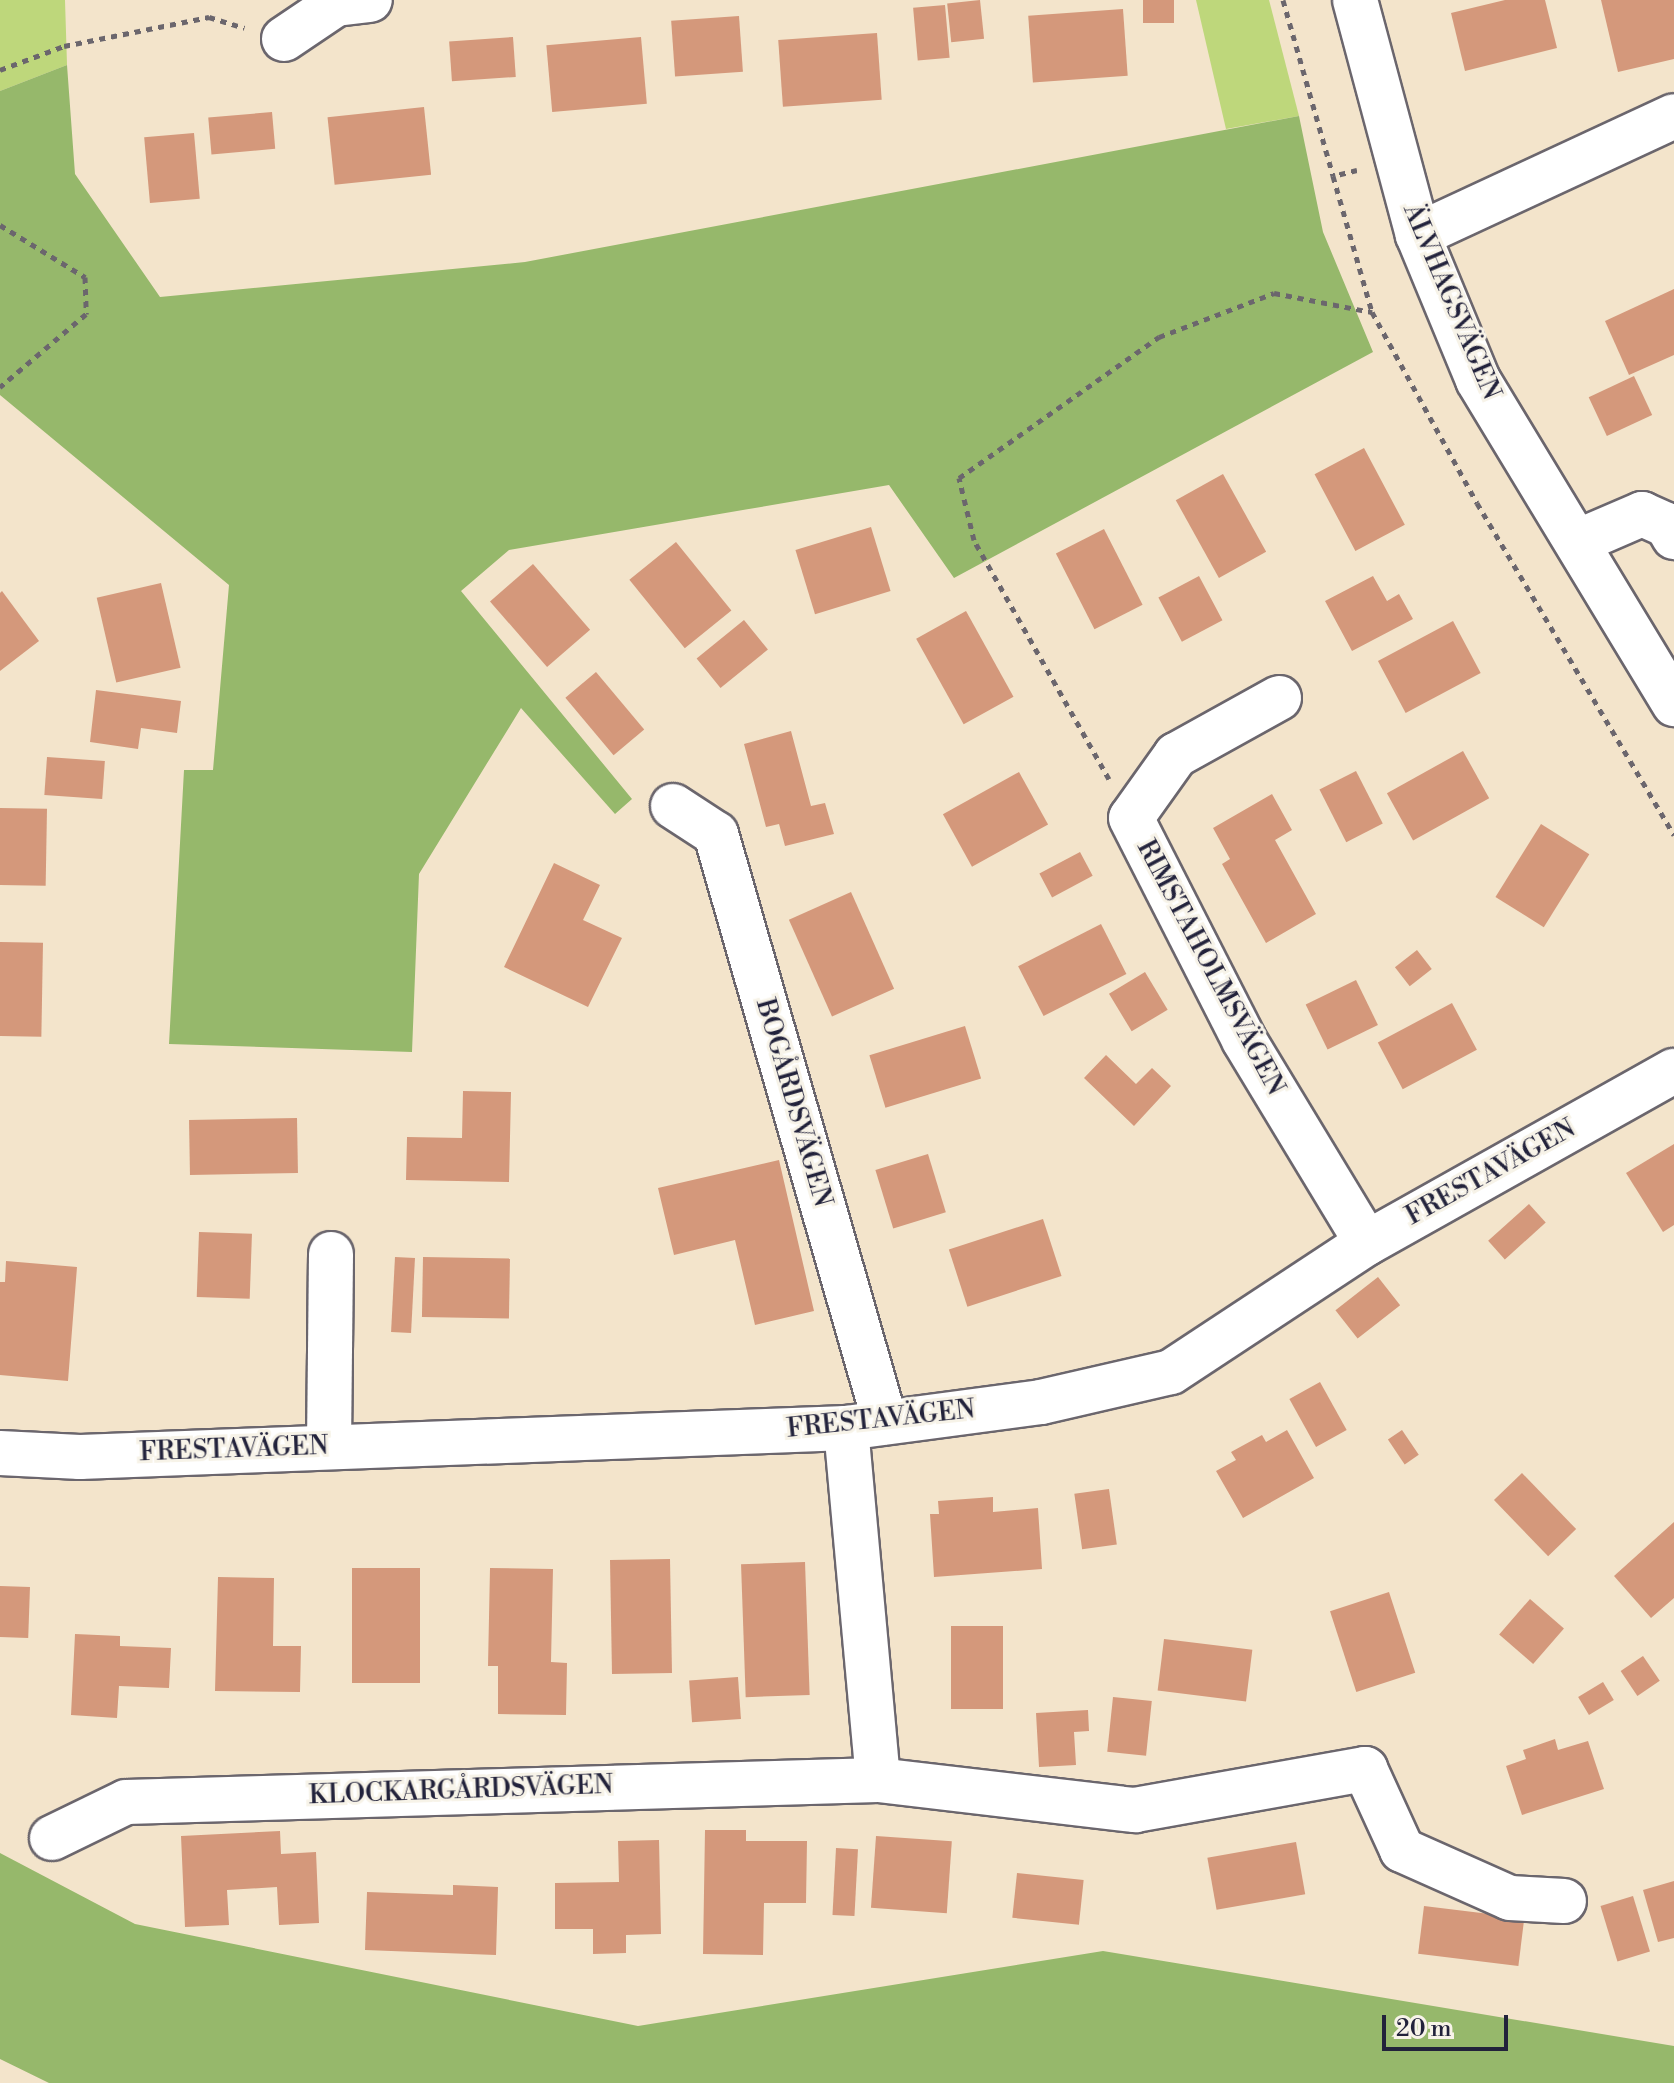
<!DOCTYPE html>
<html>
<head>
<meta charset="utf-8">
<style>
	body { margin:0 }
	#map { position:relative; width:1674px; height:2083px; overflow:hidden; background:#f3e4cb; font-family:"Libre Bodoni",serif }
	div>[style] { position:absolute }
	.green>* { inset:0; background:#bed77b }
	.forest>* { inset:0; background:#96b86b }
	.building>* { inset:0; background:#d4987b; transform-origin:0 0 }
	.path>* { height:5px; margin-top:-2.5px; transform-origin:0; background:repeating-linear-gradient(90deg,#6b666d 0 6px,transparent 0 12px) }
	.roads { filter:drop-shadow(2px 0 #6b666d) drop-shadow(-2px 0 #6b666d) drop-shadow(0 2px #6b666d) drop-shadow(0 -2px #6b666d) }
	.minor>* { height:44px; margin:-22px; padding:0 22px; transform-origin:22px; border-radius:22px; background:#fff }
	span { translate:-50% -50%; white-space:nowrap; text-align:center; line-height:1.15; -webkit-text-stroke:6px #f7f3e8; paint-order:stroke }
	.street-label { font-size:26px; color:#22223b }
	.scale { position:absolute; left:1382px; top:2015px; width:126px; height:36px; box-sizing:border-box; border:4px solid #22223b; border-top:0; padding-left:10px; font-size:24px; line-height:28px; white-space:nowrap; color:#22223b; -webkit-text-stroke:6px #f7f3e8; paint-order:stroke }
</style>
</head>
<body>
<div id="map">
	<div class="green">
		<i style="clip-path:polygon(0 0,65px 0,67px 65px,0 91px)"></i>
		<i style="clip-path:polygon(1196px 0,1269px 0,1299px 116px,1226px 129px)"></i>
	</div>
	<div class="forest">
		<i style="clip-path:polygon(67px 65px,75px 174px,160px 297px,525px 262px,1299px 116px,1323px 232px,1373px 352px,954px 578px,889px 485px,509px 550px,461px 591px,632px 799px,615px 814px,521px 708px,419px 874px,412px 1052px,169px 1044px,184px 770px,213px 770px,229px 585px,0 395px,0 91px)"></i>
		<i style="clip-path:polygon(0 1853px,135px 1924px,638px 2026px,1103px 1951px,1674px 2046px,1674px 2083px,49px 2083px,0 2059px)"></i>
	</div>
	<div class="building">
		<i style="left:980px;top:0;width:39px;height:33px;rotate:84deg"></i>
		<i style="left:1143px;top:0;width:31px;height:23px"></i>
		<i style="clip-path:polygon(1505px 0,1545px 0,1557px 48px,1465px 71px,1451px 13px)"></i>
		<i style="clip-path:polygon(1601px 0,1674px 0,1674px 59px,1618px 72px)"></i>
		<i style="left:945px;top:5px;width:53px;height:32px;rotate:85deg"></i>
		<i style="left:1123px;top:9px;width:67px;height:95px;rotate:86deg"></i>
		<i style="left:739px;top:16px;width:56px;height:68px;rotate:86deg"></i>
		<i style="left:877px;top:33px;width:67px;height:99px;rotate:86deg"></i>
		<i style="left:513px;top:37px;width:40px;height:64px;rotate:86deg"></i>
		<i style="left:641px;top:37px;width:67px;height:95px;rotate:85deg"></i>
		<i style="left:424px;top:107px;width:68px;height:97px;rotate:84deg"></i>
		<i style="left:272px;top:112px;width:37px;height:64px;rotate:85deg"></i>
		<i style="left:194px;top:133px;width:66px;height:50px;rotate:85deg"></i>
		<i style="clip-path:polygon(1674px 289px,1674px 355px,1629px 375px,1605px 321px)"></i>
		<i style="left:1634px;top:376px;width:43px;height:50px;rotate:65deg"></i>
		<i style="left:1364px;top:448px;width:87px;height:56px;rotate:62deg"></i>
		<i style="left:1223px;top:474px;width:89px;height:54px;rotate:61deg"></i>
		<i style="left:871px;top:527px;width:67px;height:79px;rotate:73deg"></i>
		<i style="left:1104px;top:529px;width:85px;height:54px;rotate:63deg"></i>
		<i style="left:676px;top:542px;width:88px;height:60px;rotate:51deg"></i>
		<i style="left:533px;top:564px;width:87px;height:57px;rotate:49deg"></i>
		<i style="left:1199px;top:576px;width:50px;height:46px;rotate:62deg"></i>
		<i style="clip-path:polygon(1373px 576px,1387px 601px,1399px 594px,1413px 619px,1352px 651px,1325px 601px)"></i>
		<i style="left:161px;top:583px;width:87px;height:66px;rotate:77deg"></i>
		<i style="clip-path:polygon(2px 591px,39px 641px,0 671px,0 593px)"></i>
		<i style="left:966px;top:611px;width:98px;height:57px;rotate:61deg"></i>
		<i style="left:744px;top:620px;width:38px;height:61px;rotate:51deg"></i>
		<i style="left:1453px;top:621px;width:59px;height:85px;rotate:62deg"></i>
		<i style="left:596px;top:672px;width:75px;height:40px;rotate:50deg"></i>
		<i style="clip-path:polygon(96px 690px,181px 701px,177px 733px,141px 728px,138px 749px,90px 742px)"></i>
		<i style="clip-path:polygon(791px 731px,811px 806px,825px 803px,834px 834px,785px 846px,779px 824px,766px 827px,744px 744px)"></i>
		<i style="left:1463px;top:751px;width:54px;height:87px;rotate:61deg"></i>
		<i style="left:47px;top:757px;width:58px;height:38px;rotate:4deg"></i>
		<i style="left:1356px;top:771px;width:59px;height:41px;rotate:63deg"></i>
		<i style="left:1019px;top:772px;width:60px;height:87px;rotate:61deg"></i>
		<i style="clip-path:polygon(1272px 794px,1292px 830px,1275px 840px,1316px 914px,1266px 943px,1222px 864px,1230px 859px,1213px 828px)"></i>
		<i style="left:0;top:808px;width:47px;height:77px;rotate:1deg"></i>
		<i style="left:1541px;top:824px;width:57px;height:86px;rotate:32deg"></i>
		<i style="left:1080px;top:852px;width:27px;height:46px;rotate:62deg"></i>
		<i style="clip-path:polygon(554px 863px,600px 885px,583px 920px,622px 938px,588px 1007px,504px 967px)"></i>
		<i style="left:851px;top:892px;width:106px;height:68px;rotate:66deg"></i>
		<i style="left:1101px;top:924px;width:56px;height:93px;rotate:63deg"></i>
		<i style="left:0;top:942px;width:43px;height:94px;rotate:1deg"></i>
		<i style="left:1417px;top:950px;width:24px;height:28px;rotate:52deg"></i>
		<i style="left:1145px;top:972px;width:44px;height:42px;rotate:59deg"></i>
		<i style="left:1356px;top:980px;width:50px;height:56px;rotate:64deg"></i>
		<i style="left:1452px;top:1003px;width:53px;height:84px;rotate:62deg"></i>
		<i style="left:965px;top:1026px;width:55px;height:100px;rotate:73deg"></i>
		<i style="clip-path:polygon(1106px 1055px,1136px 1084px,1152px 1068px,1171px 1086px,1134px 1126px,1084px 1078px)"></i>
		<i style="clip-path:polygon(463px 1091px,511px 1092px,509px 1182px,406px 1180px,407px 1137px,462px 1138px)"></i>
		<i style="left:297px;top:1118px;width:55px;height:108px;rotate:89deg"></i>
		<i style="clip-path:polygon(1674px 1144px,1674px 1225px,1663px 1232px,1626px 1173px)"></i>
		<i style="left:928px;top:1154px;width:61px;height:55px;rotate:73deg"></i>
		<i style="clip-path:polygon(779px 1160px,814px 1311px,755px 1325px,735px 1240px,674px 1255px,658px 1188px)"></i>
		<i style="left:1529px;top:1204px;width:25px;height:55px;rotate:48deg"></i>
		<i style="left:1043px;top:1219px;width:60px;height:99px;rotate:72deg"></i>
		<i style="left:199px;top:1232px;width:53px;height:65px;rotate:2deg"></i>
		<i style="left:395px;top:1257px;width:20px;height:75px;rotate:3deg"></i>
		<i style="left:423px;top:1257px;width:87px;height:60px;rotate:1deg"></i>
		<i style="clip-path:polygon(6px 1261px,77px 1267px,68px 1381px,0 1375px,0 1282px,5px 1282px)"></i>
		<i style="left:1378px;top:1277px;width:36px;height:54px;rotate:52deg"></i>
		<i style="left:1320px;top:1382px;width:55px;height:35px;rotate:61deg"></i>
		<i style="clip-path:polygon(1287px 1430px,1314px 1478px,1243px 1518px,1216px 1471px,1236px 1460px,1231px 1452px,1262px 1435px,1266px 1442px)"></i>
		<i style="left:1402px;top:1430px;width:30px;height:17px;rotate:56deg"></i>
		<i style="left:1522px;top:1473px;width:78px;height:39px;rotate:46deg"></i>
		<i style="left:1109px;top:1489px;width:56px;height:35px;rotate:82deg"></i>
		<i style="clip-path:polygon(993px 1497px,993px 1512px,1038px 1508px,1042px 1569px,934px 1577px,930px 1514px,939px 1514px,938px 1501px)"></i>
		<i style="clip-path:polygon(1674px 1522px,1674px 1598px,1651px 1618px,1614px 1576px)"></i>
		<i style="left:670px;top:1559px;width:114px;height:60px;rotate:89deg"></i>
		<i style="left:805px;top:1562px;width:133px;height:64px;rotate:88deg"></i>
		<i style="left:352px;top:1568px;width:68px;height:115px"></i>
		<i style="clip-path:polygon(490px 1568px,553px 1569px,551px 1662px,567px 1663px,566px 1715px,498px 1714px,498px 1666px,488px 1666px)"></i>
		<i style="clip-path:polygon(218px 1577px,274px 1578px,273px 1646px,301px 1646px,300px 1692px,215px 1691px)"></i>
		<i style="left:0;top:1586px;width:30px;height:51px;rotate:2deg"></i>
		<i style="left:1389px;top:1592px;width:85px;height:62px;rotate:72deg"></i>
		<i style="left:1530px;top:1599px;width:45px;height:47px;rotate:41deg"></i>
		<i style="left:951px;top:1626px;width:52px;height:83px"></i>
		<i style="clip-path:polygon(75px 1634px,120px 1636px,120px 1646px,171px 1648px,169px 1688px,119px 1686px,117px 1718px,71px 1715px)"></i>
		<i style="left:1164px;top:1639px;width:89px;height:52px;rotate:7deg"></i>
		<i style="left:1643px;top:1656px;width:30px;height:27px;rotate:56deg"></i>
		<i style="left:738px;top:1677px;width:42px;height:49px;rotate:86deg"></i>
		<i style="left:1603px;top:1682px;width:21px;height:29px;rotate:59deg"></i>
		<i style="left:1113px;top:1697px;width:39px;height:55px;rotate:6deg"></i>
		<i style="clip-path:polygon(1088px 1710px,1089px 1731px,1074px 1732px,1076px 1765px,1039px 1767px,1036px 1713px)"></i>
		<i style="clip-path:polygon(1555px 1739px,1558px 1750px,1588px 1741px,1604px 1789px,1522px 1815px,1506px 1766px,1526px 1759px,1523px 1750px)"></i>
		<i style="clip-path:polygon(705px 1830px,746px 1830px,746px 1841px,807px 1841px,806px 1903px,764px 1903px,763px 1955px,703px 1954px)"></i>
		<i style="clip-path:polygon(280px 1831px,281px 1854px,316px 1852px,319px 1923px,279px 1925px,277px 1887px,227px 1890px,229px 1925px,185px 1927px,181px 1836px)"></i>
		<i style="left:876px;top:1836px;width:76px;height:72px;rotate:4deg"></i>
		<i style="clip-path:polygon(659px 1840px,661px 1934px,626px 1935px,626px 1953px,593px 1954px,593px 1929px,555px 1929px,555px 1883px,619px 1882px,618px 1841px)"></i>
		<i style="left:1296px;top:1842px;width:53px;height:90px;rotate:80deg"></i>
		<i style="left:836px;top:1848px;width:22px;height:67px;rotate:3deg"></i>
		<i style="left:1017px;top:1873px;width:67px;height:45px;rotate:6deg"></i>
		<i style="clip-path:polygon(1674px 1881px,1674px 1938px,1658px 1942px,1643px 1890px)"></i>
		<i style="clip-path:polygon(453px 1885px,498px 1887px,496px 1955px,365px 1950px,367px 1892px,453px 1895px)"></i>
		<i style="left:1633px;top:1896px;width:58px;height:34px;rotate:73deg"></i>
		<i style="left:1424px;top:1906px;width:101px;height:48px;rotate:7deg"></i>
	</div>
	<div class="path">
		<i style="left:1283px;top:0;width:183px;rotate:74.1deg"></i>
		<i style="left:0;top:70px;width:68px;rotate:-20.6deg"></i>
		<i style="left:64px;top:46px;width:148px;rotate:-11.3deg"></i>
		<i style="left:209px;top:17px;width:37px;rotate:17deg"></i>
		<i style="left:1357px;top:170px;width:25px;rotate:166deg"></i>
		<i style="left:1333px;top:176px;width:141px;rotate:74deg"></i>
		<i style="left:1372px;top:312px;width:218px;rotate:61.2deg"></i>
		<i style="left:1477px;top:503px;width:386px;rotate:59.3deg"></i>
		<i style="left:0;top:225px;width:100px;rotate:31.5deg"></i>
		<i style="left:85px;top:277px;width:37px;rotate:88deg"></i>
		<i style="left:86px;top:314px;width:113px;rotate:139.7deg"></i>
		<i style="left:1109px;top:779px;width:274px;rotate:-119.5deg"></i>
		<i style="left:974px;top:540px;width:64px;rotate:-103.6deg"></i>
		<i style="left:959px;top:478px;width:245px;rotate:-35.2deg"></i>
		<i style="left:1159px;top:337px;width:123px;rotate:-20.9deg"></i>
		<i style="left:1274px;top:293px;width:100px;rotate:11deg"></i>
	</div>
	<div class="roads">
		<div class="minor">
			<i style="left:1355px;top:0;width:243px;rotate:75deg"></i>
			<i style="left:1418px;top:235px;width:157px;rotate:67.5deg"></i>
			<i style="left:1478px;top:380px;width:379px;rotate:58.8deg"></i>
			<i style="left:284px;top:39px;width:63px;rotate:-33.9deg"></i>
			<i style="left:336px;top:4px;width:34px;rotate:-7deg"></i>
			<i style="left:1418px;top:235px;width:282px;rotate:-24.9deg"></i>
			<i style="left:1577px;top:542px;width:71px;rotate:-23.3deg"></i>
			<i style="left:1642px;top:514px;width:27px;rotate:24deg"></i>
			<i style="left:1667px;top:525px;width:14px;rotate:60deg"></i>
			<i style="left:1279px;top:698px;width:118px;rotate:151deg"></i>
			<i style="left:1176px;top:755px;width:77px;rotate:125.5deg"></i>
			<i style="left:1131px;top:818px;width:249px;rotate:63deg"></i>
			<i style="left:1244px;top:1040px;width:237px;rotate:58.8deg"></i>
			<i style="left:673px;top:806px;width:51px;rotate:33.1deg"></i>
			<i style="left:716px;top:834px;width:612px;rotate:73.96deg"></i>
			<i style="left:846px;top:1428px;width:353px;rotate:84.8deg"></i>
			<i style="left:329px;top:1446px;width:192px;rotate:-89.4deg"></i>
			<i style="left:0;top:1453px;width:80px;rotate:2.9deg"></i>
			<i style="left:80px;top:1457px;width:767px;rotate:-2.17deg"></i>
			<i style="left:846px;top:1428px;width:197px;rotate:-7.6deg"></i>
			<i style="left:1041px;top:1402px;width:133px;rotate:-13deg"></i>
			<i style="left:1171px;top:1372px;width:235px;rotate:-33.4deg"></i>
			<i style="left:1367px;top:1243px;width:352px;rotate:-29.3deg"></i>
			<i style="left:52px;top:1838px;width:82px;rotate:-25.9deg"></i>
			<i style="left:126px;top:1802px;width:752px;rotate:-1.68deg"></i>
			<i style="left:878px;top:1780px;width:259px;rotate:6.7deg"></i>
			<i style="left:1135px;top:1810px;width:234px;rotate:-10.1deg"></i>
			<i style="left:1365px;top:1769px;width:89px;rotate:65.4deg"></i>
			<i style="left:1402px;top:1850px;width:118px;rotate:24deg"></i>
			<i style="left:1510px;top:1898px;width:54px;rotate:3.2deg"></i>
		</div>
	</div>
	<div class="street-label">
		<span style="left:1451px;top:302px;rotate:67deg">ÄLVHAGSVÄGEN</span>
		<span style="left:1210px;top:968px;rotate:62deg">RIMSTAHOLMSVÄGEN</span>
		<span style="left:793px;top:1103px;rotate:74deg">BOGÅRDSVÄGEN</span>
		<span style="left:1491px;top:1173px;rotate:-29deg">FRESTAVÄGEN</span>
		<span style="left:881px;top:1420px;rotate:-6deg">FRESTAVÄGEN</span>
		<span style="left:234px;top:1450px;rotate:-2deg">FRESTAVÄGEN</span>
		<span style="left:461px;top:1791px;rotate:-2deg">KLOCKARGÅRDSVÄGEN</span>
	</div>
	<div class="scale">20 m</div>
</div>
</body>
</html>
